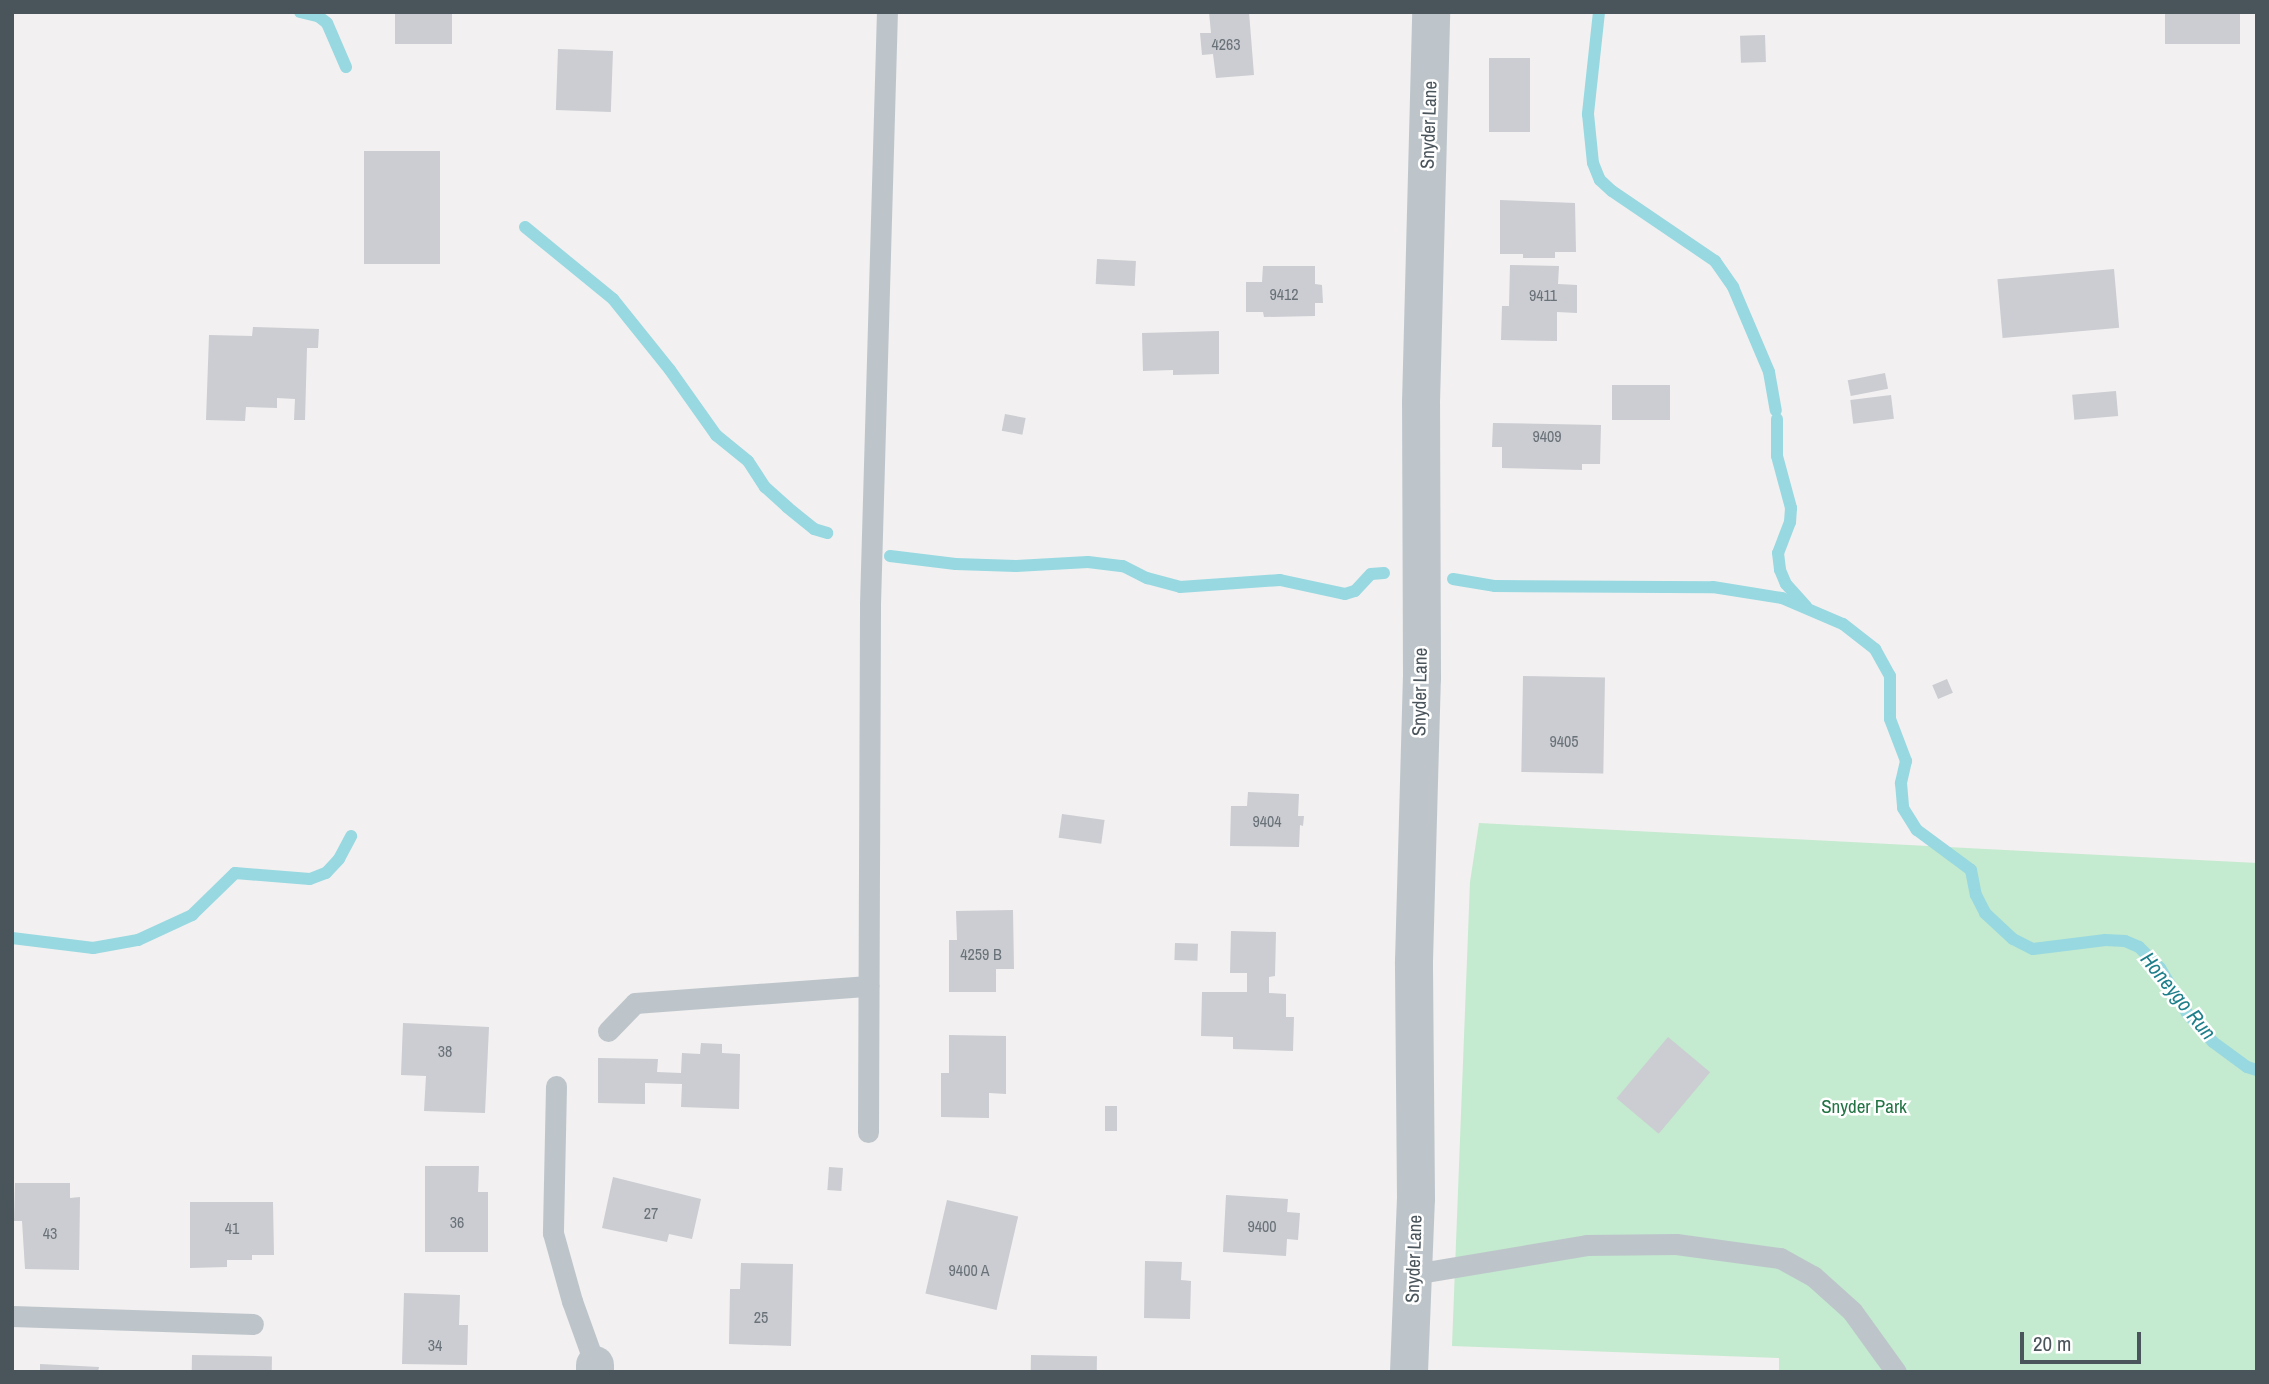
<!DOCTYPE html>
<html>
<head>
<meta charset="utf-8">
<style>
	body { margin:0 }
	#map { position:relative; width:2269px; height:1384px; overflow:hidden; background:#f2f0f0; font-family:"Archivo Narrow",sans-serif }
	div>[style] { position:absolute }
	.green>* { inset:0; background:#c4eacf }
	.stream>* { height:12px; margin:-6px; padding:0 6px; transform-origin:6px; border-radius:6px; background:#97d8e1 }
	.building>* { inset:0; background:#cbcdd2; transform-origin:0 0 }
	.service>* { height:21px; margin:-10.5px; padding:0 10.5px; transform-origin:10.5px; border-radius:10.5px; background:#bdc5cb }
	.minor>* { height:38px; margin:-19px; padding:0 19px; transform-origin:19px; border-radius:19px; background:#bdc5cb }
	span { translate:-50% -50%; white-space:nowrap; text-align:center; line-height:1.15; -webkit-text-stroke:5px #fff; paint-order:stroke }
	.number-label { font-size:16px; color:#6a7279 }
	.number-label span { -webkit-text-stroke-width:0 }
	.street-label { font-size:19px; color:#4a545b }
	.park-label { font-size:19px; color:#237444 }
	.water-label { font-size:21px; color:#1e7f8b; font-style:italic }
	.frame { position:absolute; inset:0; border:14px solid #4a545b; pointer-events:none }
	.scale { position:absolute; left:2020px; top:1332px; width:121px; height:32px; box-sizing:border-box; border:4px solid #4a545b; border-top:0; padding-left:9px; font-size:21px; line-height:24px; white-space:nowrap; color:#4a545b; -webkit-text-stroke:5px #fff; paint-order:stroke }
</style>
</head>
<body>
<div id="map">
	<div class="green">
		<i style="clip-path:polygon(1479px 823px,2257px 863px,2257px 1372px,1779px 1372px,1779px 1358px,1452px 1346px,1470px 882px)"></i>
	</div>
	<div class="stream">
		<i style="left:300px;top:12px;width:18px;rotate:13deg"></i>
		<i style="left:318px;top:16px;width:11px;rotate:38deg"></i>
		<i style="left:327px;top:23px;width:48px;rotate:66.6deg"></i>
		<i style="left:1599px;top:12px;width:103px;rotate:96.2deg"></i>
		<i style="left:1588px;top:114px;width:49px;rotate:84.2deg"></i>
		<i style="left:1593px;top:163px;width:18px;rotate:68deg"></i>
		<i style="left:1600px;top:180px;width:16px;rotate:43deg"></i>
		<i style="left:1612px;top:191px;width:125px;rotate:34.2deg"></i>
		<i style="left:1715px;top:261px;width:32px;rotate:55deg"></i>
		<i style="left:1733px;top:287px;width:92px;rotate:67deg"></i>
		<i style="left:1769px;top:372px;width:39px;rotate:80deg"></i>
		<i style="left:525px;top:227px;width:114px;rotate:39.3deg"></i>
		<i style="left:613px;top:299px;width:91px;rotate:51.2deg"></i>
		<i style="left:670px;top:370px;width:80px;rotate:54.7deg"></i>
		<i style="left:716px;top:435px;width:41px;rotate:39.1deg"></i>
		<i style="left:748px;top:461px;width:31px;rotate:57deg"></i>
		<i style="left:765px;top:487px;width:30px;rotate:42deg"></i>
		<i style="left:787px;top:507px;width:35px;rotate:39deg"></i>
		<i style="left:814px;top:529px;width:14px;rotate:17deg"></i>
		<i style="left:1777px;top:419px;width:37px;rotate:90deg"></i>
		<i style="left:1777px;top:456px;width:54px;rotate:74.9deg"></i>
		<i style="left:1791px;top:508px;width:14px;rotate:94deg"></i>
		<i style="left:1790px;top:522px;width:33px;rotate:111deg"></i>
		<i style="left:1778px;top:553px;width:17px;rotate:83deg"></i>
		<i style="left:1780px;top:570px;width:15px;rotate:67deg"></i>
		<i style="left:1786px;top:584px;width:30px;rotate:48deg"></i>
		<i style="left:890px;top:556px;width:66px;rotate:6.9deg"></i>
		<i style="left:956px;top:564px;width:60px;rotate:1.9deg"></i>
		<i style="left:1016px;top:566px;width:72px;rotate:-3.2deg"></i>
		<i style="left:1088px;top:562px;width:35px;rotate:7deg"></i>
		<i style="left:1123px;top:566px;width:27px;rotate:27deg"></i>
		<i style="left:1147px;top:578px;width:34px;rotate:15deg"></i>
		<i style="left:1180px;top:587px;width:100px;rotate:-4deg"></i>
		<i style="left:1280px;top:580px;width:66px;rotate:12.2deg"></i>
		<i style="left:1345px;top:594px;width:10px;rotate:-17deg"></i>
		<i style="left:1355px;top:591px;width:23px;rotate:-47deg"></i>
		<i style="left:1371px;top:574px;width:13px;rotate:-4deg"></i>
		<i style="left:1453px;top:579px;width:43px;rotate:9.5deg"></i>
		<i style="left:1495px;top:586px;width:218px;rotate:0.3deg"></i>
		<i style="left:1713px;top:587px;width:70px;rotate:9.1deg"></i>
		<i style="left:1782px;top:598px;width:66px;rotate:23.1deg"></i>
		<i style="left:1843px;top:624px;width:41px;rotate:38deg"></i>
		<i style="left:1875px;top:649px;width:31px;rotate:61deg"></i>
		<i style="left:1890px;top:676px;width:43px;rotate:90deg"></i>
		<i style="left:1890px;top:719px;width:45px;rotate:69.1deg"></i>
		<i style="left:1906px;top:761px;width:23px;rotate:103deg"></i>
		<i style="left:1901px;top:783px;width:25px;rotate:85deg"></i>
		<i style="left:1903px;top:808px;width:26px;rotate:58deg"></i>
		<i style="left:1917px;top:830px;width:67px;rotate:36.5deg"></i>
		<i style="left:1971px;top:870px;width:25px;rotate:79deg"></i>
		<i style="left:1976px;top:895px;width:20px;rotate:63deg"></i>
		<i style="left:1985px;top:913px;width:38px;rotate:43deg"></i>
		<i style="left:2013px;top:939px;width:22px;rotate:27deg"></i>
		<i style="left:2033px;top:949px;width:73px;rotate:-7.1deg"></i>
		<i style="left:2105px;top:940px;width:20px;rotate:3deg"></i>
		<i style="left:2125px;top:941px;width:15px;rotate:23deg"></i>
		<i style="left:2139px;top:947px;width:30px;rotate:45deg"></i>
		<i style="left:2160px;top:968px;width:52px;rotate:59deg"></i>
		<i style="left:2187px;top:1013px;width:39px;rotate:48deg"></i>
		<i style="left:2213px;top:1042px;width:42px;rotate:36.3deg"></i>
		<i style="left:2247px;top:1067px;width:10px;rotate:17deg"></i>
		<i style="left:12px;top:938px;width:82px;rotate:7deg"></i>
		<i style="left:93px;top:948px;width:46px;rotate:-10.1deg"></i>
		<i style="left:138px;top:940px;width:60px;rotate:-24.8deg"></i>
		<i style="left:192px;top:915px;width:60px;rotate:-44.3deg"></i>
		<i style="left:235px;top:873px;width:75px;rotate:4.6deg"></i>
		<i style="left:310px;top:879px;width:17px;rotate:-21deg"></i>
		<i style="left:326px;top:873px;width:19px;rotate:-47deg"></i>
		<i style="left:339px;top:859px;width:26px;rotate:-62deg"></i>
	</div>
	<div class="building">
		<i style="left:395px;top:12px;width:57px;height:32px"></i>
		<i style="clip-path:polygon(1209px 12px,1249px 12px,1254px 75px,1216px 78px,1213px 54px,1202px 55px,1200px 33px,1211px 33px)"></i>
		<i style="left:2165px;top:12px;width:75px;height:32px"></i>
		<i style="left:1765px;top:35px;width:27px;height:25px;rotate:88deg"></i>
		<i style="left:558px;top:49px;width:55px;height:61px;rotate:2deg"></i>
		<i style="left:1489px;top:58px;width:41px;height:74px"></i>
		<i style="left:364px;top:151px;width:76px;height:113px"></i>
		<i style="clip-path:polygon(1500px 200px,1575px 203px,1576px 252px,1555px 252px,1555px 258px,1523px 258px,1523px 254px,1500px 254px)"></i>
		<i style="left:1097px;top:259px;width:39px;height:25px;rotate:3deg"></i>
		<i style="clip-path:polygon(1510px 265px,1559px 266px,1558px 284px,1577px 285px,1577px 313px,1557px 312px,1557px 341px,1501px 340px,1502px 306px,1509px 306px)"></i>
		<i style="clip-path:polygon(1263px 266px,1315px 266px,1315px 284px,1322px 285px,1323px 303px,1315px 303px,1315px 316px,1264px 317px,1263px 312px,1246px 312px,1246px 282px,1262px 282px)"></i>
		<i style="left:2114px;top:269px;width:59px;height:117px;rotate:85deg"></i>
		<i style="clip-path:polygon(253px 327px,319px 329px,318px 348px,307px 348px,305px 420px,294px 420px,295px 399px,277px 398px,277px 408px,246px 407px,245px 421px,206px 420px,209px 335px,252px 336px)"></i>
		<i style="clip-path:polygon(1219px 331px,1219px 374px,1173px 375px,1173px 370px,1143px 371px,1142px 333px)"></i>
		<i style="left:1885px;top:373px;width:16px;height:38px;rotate:79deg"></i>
		<i style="left:1612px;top:385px;width:58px;height:35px"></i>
		<i style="left:2116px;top:391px;width:25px;height:44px;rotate:85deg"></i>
		<i style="left:1891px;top:395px;width:24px;height:41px;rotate:83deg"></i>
		<i style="left:1005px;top:414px;width:21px;height:17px;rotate:11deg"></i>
		<i style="clip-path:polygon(1493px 423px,1601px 425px,1600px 464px,1582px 464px,1582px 470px,1502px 468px,1502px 447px,1492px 447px)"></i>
		<i style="left:1523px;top:676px;width:82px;height:96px;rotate:1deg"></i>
		<i style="left:1947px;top:679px;width:15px;height:16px;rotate:67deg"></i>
		<i style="clip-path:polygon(1248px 792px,1299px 794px,1298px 816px,1304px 816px,1303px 826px,1300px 825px,1299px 847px,1230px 846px,1231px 806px,1247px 806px)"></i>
		<i style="left:1062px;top:814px;width:43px;height:24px;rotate:8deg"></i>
		<i style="clip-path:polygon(1013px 910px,1014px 969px,996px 969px,996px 992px,949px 992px,949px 940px,957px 940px,956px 911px)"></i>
		<i style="clip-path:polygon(1231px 931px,1276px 932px,1275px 976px,1269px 977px,1269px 993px,1286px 994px,1286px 1017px,1294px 1017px,1293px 1051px,1233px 1049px,1233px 1037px,1201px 1036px,1202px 992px,1247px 992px,1247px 973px,1230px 973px)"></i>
		<i style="left:1175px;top:943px;width:23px;height:17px;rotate:2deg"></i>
		<i style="clip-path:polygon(403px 1023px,489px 1027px,485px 1113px,424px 1111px,426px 1076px,401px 1075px)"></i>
		<i style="clip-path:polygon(949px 1035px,1006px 1036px,1006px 1094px,989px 1093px,989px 1118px,941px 1117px,941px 1073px,949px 1073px)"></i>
		<i style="left:1668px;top:1037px;width:55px;height:80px;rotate:40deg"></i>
		<i style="clip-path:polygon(701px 1043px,722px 1044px,722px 1053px,740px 1054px,739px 1109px,681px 1107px,682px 1084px,645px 1083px,645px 1104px,598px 1103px,598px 1058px,658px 1059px,657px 1072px,681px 1073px,682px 1053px,700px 1054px)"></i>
		<i style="left:1105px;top:1106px;width:12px;height:25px"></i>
		<i style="clip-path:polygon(425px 1166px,479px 1166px,478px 1192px,488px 1192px,488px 1252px,425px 1252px)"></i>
		<i style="left:829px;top:1167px;width:14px;height:23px;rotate:4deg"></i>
		<i style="clip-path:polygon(613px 1177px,701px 1199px,692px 1239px,669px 1234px,667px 1242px,602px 1228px)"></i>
		<i style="clip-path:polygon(15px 1183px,70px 1183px,70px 1198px,80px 1197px,79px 1270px,25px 1269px,22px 1221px,14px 1221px)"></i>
		<i style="clip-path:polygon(1226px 1195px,1288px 1199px,1287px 1212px,1300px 1213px,1298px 1240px,1287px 1239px,1286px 1256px,1223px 1252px)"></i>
		<i style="left:947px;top:1200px;width:73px;height:96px;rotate:13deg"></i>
		<i style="clip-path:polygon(190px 1202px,273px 1202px,274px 1255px,252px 1255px,252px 1260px,227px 1260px,227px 1267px,190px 1268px)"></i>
		<i style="clip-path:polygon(1145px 1261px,1182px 1262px,1181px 1280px,1191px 1281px,1190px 1319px,1144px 1318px)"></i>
		<i style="clip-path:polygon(741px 1263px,793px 1264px,791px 1346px,729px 1344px,730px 1289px,740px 1289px)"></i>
		<i style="clip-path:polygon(404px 1293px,460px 1295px,459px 1325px,468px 1325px,467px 1365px,402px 1364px)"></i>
		<i style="left:192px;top:1355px;width:80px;height:17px;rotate:1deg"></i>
		<i style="left:1031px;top:1355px;width:66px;height:17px;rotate:1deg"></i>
		<i style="clip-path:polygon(40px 1364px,99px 1367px,98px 1372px,40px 1372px)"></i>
	</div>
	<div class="service">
		<i style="left:608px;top:1031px;width:39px;rotate:-46deg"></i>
		<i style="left:635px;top:1003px;width:234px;rotate:-4.2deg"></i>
		<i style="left:556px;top:1086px;width:147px;rotate:91.2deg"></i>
		<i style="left:553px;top:1233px;width:71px;rotate:74.4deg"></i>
		<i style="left:572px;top:1301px;width:68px;rotate:70.2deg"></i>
		<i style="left:868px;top:1132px;width:528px;rotate:-89.78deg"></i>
		<i style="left:870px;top:604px;width:592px;rotate:-88.36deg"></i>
		<i style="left:1414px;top:1274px;width:175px;rotate:-9.5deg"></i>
		<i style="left:1587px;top:1245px;width:89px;rotate:-0.6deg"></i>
		<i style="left:1676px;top:1244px;width:105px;rotate:7.7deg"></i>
		<i style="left:1780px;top:1258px;width:38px;rotate:29deg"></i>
		<i style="left:1813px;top:1276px;width:52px;rotate:41.9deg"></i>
		<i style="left:1852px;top:1311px;width:75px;rotate:54.2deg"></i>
		<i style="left:12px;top:1316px;width:241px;rotate:1.9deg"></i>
	</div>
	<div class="minor">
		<i style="left:595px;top:1372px;width:7px;rotate:-90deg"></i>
		<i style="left:1409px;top:1372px;width:174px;rotate:-87.7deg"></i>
		<i style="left:1416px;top:1198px;width:237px;rotate:-90.5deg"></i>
		<i style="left:1414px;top:961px;width:283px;rotate:-88.4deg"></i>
		<i style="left:1422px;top:678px;width:275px;rotate:-90.2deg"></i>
		<i style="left:1421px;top:403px;width:391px;rotate:-88.5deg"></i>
	</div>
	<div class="number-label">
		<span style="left:1226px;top:44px">4263</span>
		<span style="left:1284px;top:294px">9412</span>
		<span style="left:1543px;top:295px">9411</span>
		<span style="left:1547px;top:436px">9409</span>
		<span style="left:1564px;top:741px">9405</span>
		<span style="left:1267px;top:821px">9404</span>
		<span style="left:981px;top:954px">4259 B</span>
		<span style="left:445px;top:1051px">38</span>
		<span style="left:651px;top:1213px">27</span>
		<span style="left:457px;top:1222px">36</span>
		<span style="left:1262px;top:1226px">9400</span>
		<span style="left:232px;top:1228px">41</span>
		<span style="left:50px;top:1233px">43</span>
		<span style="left:969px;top:1270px">9400 A</span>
		<span style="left:761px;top:1317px">25</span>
		<span style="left:435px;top:1345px">34</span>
	</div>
	<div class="street-label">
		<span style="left:1429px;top:125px;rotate:-88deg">Snyder Lane</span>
		<span style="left:1420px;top:692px;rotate:-89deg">Snyder Lane</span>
		<span style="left:1414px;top:1259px;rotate:-88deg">Snyder Lane</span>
	</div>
	<div class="park-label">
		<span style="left:1864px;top:1107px">Snyder Park</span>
	</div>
	<div class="water-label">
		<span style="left:2178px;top:996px;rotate:51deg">Honeygo Run</span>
	</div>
	<div class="frame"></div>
	<div class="scale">20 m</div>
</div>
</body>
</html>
